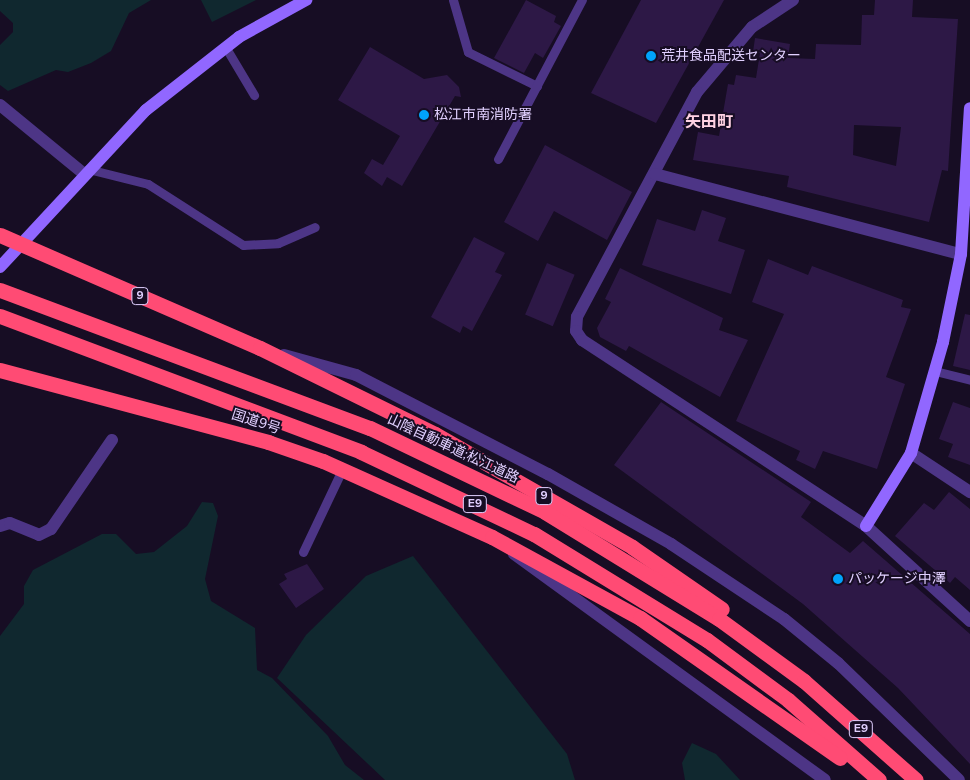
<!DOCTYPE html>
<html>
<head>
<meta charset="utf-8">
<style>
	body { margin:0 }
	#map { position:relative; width:970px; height:780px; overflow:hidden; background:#170d24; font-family:"Nunito Sans","Noto Sans JP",sans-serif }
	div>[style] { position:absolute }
	.green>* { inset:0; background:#10282f }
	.building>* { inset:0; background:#2d1846; transform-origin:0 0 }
	.lane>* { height:9px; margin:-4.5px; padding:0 4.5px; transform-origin:4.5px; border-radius:4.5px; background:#4d3586 }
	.street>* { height:12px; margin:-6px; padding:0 6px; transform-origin:6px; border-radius:6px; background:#4d3586 }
	.secondary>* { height:12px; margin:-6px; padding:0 6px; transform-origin:6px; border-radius:6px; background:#9167ff }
	.highway>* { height:15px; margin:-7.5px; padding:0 7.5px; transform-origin:7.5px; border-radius:7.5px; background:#ff4b74 }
	.dots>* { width:14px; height:14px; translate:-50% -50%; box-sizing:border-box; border:2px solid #170d24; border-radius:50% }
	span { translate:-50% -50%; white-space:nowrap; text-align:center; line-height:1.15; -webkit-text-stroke:4px #170d24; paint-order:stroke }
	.shield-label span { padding:1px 4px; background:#170d24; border:1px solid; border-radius:4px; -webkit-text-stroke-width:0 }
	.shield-label { font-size:12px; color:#e1d0ff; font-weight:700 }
	.poi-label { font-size:14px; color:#e1d0ff }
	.left { translate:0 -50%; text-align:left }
	.street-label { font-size:14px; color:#e1d0ff }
	.quarter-label { font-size:16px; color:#ffd2e3; font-weight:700 }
</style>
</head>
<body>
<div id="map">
	<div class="green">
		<i style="clip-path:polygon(0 0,151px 0,129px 13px,111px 51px,91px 63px,68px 72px,56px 70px,8px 91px,0 85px,0 45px,13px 32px,13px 23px,0 11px)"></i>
		<i style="clip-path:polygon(201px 0,256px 0,212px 22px)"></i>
		<i style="clip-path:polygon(202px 502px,213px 503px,218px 516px,205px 579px,211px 601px,255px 628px,257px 670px,272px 678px,328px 736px,345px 765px,364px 780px,0 780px,0 636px,24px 604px,24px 586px,33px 570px,102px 534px,116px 534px,136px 554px,154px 552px,187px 526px)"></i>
		<i style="clip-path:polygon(413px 556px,567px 754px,575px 780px,385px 780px,277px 678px,306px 635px,366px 576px)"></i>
		<i style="clip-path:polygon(692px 743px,716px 754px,740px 780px,685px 780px,682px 763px)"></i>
	</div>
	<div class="building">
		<i style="clip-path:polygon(526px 0,556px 16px,554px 22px,561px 26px,543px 58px,535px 53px,524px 73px,494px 58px)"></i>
		<i style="clip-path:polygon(641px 0,724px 0,656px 123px,591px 93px)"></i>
		<i style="clip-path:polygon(evenodd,875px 0,913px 0,912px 17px,958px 19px,948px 171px,942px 170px,929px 222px,787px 187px,789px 176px,693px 160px,698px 132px,719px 136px,728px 84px,734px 85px,736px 75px,756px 78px,760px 53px,753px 52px,755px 38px,790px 44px,788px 58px,815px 59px,816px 44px,861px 45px,862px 15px,874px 15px,875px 0,854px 125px,901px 127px,896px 166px,853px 155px,854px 125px)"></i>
		<i style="clip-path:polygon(370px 47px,424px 79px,447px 75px,459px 87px,461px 97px,455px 96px,402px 186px,387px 177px,382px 186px,364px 173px,372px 159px,383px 165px,400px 136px,338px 100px)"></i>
		<i style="clip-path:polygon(545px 145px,632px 192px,607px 240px,554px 211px,538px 241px,504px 222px)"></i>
		<i style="clip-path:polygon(702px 210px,726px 218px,718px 241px,745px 250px,731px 294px,642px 265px,657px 219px,695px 231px)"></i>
		<i style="clip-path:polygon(474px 237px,505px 253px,495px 272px,502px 275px,472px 331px,463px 326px,460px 333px,431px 317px)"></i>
		<i style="clip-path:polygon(768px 259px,808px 275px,812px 266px,903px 300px,901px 307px,911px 309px,886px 377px,905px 384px,877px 469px,823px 451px,815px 469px,796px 460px,800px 451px,736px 421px,784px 314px,752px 302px)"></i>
		<i style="left:547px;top:263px;width:30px;height:56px;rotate:23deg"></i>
		<i style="clip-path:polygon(620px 268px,723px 318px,719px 330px,748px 340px,720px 397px,629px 346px,626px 351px,600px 337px,597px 328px,611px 302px,605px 299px)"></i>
		<i style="clip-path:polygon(965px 314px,970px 315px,970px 370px,953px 366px)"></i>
		<i style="clip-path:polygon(661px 402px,811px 502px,801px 517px,850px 553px,863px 541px,970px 634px,970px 764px,898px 688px,803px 604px,614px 465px)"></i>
		<i style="clip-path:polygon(953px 402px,970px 408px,970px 465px,948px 457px,953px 444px,939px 439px)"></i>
		<i style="clip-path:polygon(949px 492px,970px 509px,970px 590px,955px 577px,950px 583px,895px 536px,924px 503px,934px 510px)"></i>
		<i style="clip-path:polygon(307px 564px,324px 589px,296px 608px,279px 584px,287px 579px,284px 574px)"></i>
	</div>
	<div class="lane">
		<i style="left:453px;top:0;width:54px;rotate:73.9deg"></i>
		<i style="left:468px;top:52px;width:77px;rotate:26.2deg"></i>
		<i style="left:226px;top:48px;width:55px;rotate:59.2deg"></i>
		<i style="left:498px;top:159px;width:180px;rotate:-62.2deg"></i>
		<i style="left:88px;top:169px;width:62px;rotate:14deg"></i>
		<i style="left:148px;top:184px;width:113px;rotate:32.7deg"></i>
		<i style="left:243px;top:245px;width:35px;rotate:-3deg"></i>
		<i style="left:278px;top:243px;width:40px;rotate:-23.4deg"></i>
		<i style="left:935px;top:371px;width:36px;rotate:14deg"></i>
		<i style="left:303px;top:552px;width:91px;rotate:-64.6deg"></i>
	</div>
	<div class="street">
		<i style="left:793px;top:0;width:49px;rotate:146.6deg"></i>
		<i style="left:752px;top:27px;width:85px;rotate:130.2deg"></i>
		<i style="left:697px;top:92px;width:255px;rotate:118.1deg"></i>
		<i style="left:577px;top:317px;width:14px;rotate:94deg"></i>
		<i style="left:576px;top:331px;width:11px;rotate:56deg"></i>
		<i style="left:582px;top:340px;width:339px;rotate:33.2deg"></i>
		<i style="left:866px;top:526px;width:141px;rotate:42.4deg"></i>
		<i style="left:0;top:105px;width:107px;rotate:39.3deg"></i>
		<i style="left:655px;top:174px;width:316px;rotate:14.7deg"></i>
		<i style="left:284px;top:355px;width:75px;rotate:15.5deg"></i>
		<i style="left:356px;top:375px;width:216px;rotate:27.3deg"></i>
		<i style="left:548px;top:474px;width:142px;rotate:29.6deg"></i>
		<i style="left:671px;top:544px;width:136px;rotate:33.6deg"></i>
		<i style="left:784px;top:619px;width:70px;rotate:39.2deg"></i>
		<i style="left:838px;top:663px;width:168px;rotate:44deg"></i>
		<i style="left:911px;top:453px;width:71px;rotate:33.5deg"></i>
		<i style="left:0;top:526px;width:10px;rotate:-17deg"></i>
		<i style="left:10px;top:523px;width:31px;rotate:22deg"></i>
		<i style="left:39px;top:535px;width:13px;rotate:-27deg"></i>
		<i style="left:51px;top:529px;width:108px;rotate:-55.6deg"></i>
		<i style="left:514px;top:554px;width:384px;rotate:36deg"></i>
	</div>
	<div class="secondary">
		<i style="left:0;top:267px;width:214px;rotate:-47.1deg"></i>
		<i style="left:146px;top:110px;width:118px;rotate:-38.1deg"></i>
		<i style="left:239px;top:37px;width:77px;rotate:-28.9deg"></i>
		<i style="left:866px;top:526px;width:86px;rotate:-58.3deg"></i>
		<i style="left:911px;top:453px;width:116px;rotate:-73.9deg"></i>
		<i style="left:943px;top:342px;width:90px;rotate:-78.4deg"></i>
		<i style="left:961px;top:254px;width:146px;rotate:-86.5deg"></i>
	</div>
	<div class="highway">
		<i style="left:0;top:235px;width:283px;rotate:23.5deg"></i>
		<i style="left:260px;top:348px;width:195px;rotate:26.2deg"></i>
		<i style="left:435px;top:434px;width:227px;rotate:29.8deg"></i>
		<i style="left:632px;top:547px;width:109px;rotate:34.6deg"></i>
		<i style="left:0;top:290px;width:395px;rotate:20.5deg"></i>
		<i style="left:370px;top:428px;width:194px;rotate:25.6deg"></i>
		<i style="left:545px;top:512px;width:204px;rotate:31.6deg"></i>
		<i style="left:719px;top:619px;width:105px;rotate:36.1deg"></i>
		<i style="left:804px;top:681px;width:149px;rotate:41.5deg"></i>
		<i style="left:0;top:316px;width:386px;rotate:20.6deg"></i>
		<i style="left:361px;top:452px;width:191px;rotate:25.4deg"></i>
		<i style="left:534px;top:534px;width:203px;rotate:31.5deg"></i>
		<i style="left:707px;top:640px;width:101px;rotate:36.5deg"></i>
		<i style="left:788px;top:700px;width:121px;rotate:41.3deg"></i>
		<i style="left:0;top:370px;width:278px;rotate:15deg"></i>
		<i style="left:268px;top:442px;width:58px;rotate:19.1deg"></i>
		<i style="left:323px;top:461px;width:185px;rotate:24.2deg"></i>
		<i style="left:492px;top:537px;width:169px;rotate:28.7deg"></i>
		<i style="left:640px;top:618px;width:244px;rotate:35deg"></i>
	</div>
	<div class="dots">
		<i style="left:651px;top:56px;background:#00a3fb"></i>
		<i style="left:424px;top:115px;background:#00a3fb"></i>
		<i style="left:838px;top:579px;background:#00a3fb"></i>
	</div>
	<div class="shield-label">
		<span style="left:140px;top:296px">9</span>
		<span style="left:544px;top:496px">9</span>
		<span style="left:475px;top:504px">E9</span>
		<span style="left:861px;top:729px">E9</span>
	</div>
	<div class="poi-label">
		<span class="left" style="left:661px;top:56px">荒井食品配送センター</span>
		<span class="left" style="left:434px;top:115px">松江市南消防署</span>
		<span class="left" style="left:848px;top:579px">パッケージ中澤</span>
	</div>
	<div class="street-label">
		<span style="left:256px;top:422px;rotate:18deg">国道9号</span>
		<span style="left:453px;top:449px;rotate:25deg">山陰自動車道;松江道路</span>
	</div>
	<div class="quarter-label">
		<span style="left:709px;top:122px">矢田町</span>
	</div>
</div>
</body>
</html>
